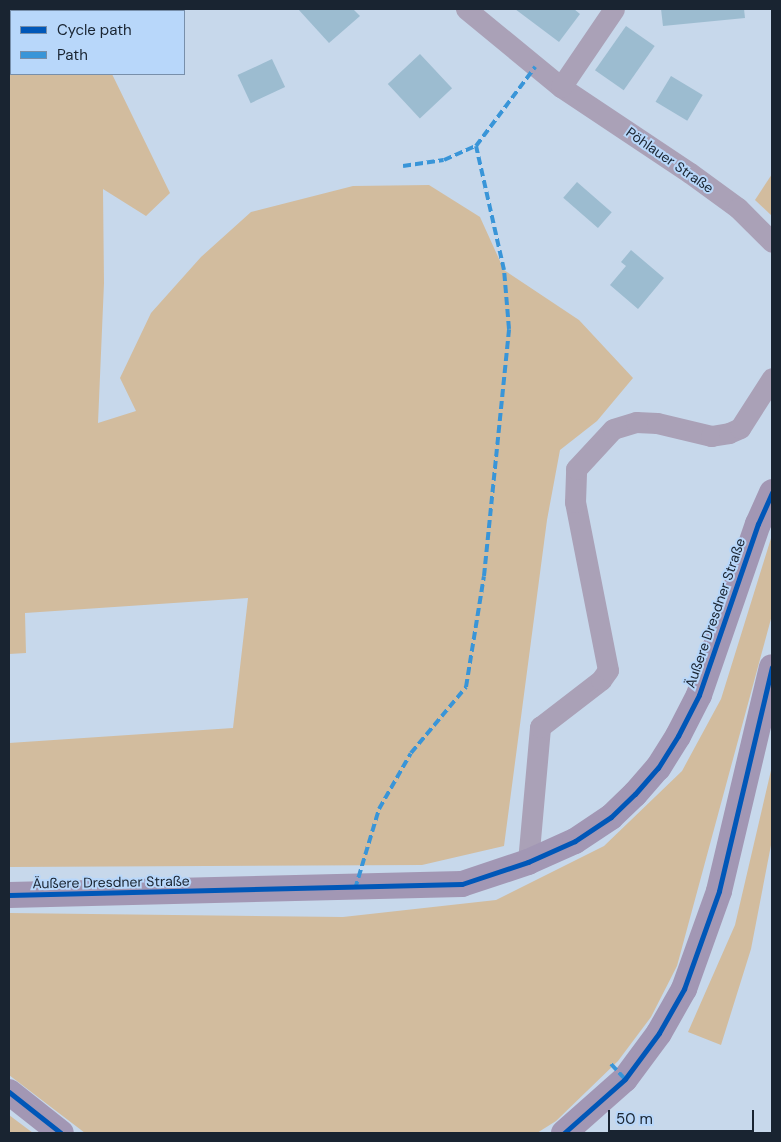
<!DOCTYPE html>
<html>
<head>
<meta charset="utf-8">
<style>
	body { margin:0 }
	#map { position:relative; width:781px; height:1142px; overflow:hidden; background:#c7d8eb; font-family:"DM Sans",sans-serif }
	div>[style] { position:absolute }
	.green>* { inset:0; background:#d2bc9e }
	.building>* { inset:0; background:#9cbcd0; transform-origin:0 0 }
	.minor>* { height:21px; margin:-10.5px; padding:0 10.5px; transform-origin:10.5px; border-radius:10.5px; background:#aaa1b7 }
	.major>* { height:26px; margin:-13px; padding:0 13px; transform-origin:13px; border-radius:13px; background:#a297b4 }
	.quiet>* { height:4px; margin-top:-2px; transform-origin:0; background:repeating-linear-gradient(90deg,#3995d8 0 8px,transparent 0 12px) }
	.cycleway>* { height:5px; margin:-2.5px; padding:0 2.5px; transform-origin:2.5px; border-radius:2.5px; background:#0057b8 }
	span { translate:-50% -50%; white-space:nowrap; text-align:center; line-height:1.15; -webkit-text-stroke:4px #b8d7fa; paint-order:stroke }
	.street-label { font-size:14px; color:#192431 }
	.frame { position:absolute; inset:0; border:10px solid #192431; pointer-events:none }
	.legend { position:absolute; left:10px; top:10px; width:175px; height:65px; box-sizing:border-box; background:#b8d7fa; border:1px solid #788faa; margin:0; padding:6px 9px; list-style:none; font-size:15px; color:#192431 }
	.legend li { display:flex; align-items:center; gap:10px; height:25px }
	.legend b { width:25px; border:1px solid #788faa }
	.scale { position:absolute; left:608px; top:1110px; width:146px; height:22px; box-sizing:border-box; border:2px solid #192431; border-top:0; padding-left:6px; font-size:15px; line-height:18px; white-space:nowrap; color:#192431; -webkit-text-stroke:4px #b8d7fa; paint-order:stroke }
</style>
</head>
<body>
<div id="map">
	<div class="green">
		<i style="clip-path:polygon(9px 9px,108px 9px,11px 11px,11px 74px,112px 74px,170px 193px,146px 216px,103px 189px,104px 283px,98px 423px,136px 411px,120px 378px,151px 313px,201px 257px,251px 212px,353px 186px,429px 185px,480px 217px,504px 270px,579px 320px,633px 378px,597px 421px,560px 450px,547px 520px,504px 846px,422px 865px,9px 867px,9px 743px,233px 728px,248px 598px,25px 613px,26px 653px,9px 654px)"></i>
		<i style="clip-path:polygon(772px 174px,772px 216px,755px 200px)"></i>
		<i style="clip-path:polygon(772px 535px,772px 615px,677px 966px,651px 1017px,618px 1061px,556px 1121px,537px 1133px,85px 1133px,9px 1075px,9px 913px,343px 917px,496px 900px,604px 846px,682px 771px,721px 699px)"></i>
		<i style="clip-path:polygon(772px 766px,771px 845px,751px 949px,721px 1045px,688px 1032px,735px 925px)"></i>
		<i style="clip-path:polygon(9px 1115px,33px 1133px,9px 1133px)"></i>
	</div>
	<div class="building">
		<i style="clip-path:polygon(298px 9px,353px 9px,360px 16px,329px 43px)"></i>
		<i style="clip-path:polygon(515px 9px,574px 9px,580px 14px,559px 42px)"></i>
		<i style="clip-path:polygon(661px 9px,744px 9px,745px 18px,663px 26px)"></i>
		<i style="left:626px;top:26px;width:35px;height:54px;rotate:35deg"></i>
		<i style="left:420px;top:54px;width:47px;height:44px;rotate:47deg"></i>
		<i style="left:272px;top:59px;width:31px;height:38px;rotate:65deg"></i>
		<i style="left:671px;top:76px;width:37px;height:30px;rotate:31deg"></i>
		<i style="left:577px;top:182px;width:46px;height:21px;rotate:41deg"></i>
		<i style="clip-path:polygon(631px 250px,664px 278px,638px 309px,610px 285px,626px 266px,621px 262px)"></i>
	</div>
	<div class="minor">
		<i style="left:466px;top:9px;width:123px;rotate:39.4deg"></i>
		<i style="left:561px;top:87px;width:155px;rotate:33.7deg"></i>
		<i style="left:690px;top:173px;width:59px;rotate:36.1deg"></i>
		<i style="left:738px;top:208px;width:48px;rotate:45deg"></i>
		<i style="left:561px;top:87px;width:94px;rotate:-55.8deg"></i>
		<i style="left:528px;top:862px;width:136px;rotate:-84.9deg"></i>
		<i style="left:540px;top:727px;width:77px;rotate:-37.6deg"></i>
		<i style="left:601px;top:680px;width:12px;rotate:-55deg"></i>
		<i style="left:608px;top:670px;width:171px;rotate:-101.1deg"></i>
		<i style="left:575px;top:502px;width:33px;rotate:-88deg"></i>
		<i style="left:576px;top:469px;width:54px;rotate:-47.2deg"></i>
		<i style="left:613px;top:429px;width:24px;rotate:-17deg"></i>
		<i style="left:636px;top:422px;width:21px;rotate:3deg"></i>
		<i style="left:657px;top:423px;width:56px;rotate:13.5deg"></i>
		<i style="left:711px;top:436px;width:18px;rotate:-9deg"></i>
		<i style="left:729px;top:433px;width:12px;rotate:-24deg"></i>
		<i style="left:740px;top:428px;width:59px;rotate:-57.4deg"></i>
	</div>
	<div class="major">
		<i style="left:9px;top:895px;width:453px;rotate:-1.4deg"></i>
		<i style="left:462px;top:884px;width:70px;rotate:-18.4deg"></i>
		<i style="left:528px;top:862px;width:51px;rotate:-24.1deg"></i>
		<i style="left:575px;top:841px;width:43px;rotate:-33.7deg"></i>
		<i style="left:611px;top:817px;width:33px;rotate:-44deg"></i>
		<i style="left:635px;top:794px;width:35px;rotate:-49deg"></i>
		<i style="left:658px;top:768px;width:38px;rotate:-58deg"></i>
		<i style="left:678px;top:736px;width:46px;rotate:-62.9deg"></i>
		<i style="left:699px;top:695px;width:181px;rotate:-71deg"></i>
		<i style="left:758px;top:524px;width:35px;rotate:-66deg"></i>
		<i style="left:9px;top:1092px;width:66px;rotate:38.3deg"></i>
		<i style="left:564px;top:1133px;width:81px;rotate:-41.5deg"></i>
		<i style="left:625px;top:1079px;width:57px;rotate:-53.5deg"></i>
		<i style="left:659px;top:1033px;width:51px;rotate:-60.4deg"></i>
		<i style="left:684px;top:989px;width:104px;rotate:-70.3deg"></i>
		<i style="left:719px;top:891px;width:230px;rotate:-76.7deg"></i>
	</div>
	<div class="quiet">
		<i style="left:403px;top:166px;width:41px;rotate:-8.3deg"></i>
		<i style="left:444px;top:160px;width:35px;rotate:-24deg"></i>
		<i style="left:355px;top:889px;width:84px;rotate:-73.3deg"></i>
		<i style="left:379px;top:809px;width:64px;rotate:-60.3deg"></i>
		<i style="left:411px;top:753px;width:86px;rotate:-50.2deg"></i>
		<i style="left:466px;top:687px;width:112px;rotate:-80.8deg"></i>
		<i style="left:484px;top:576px;width:248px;rotate:-84.2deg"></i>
		<i style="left:509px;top:329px;width:59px;rotate:-94.8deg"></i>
		<i style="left:504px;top:270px;width:127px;rotate:-102.7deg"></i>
		<i style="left:476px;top:146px;width:99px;rotate:-53.2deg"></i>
		<i style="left:611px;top:1064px;width:21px;rotate:47deg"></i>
	</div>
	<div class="cycleway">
		<i style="left:9px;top:895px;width:453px;rotate:-1.4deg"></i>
		<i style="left:462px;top:884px;width:70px;rotate:-18.4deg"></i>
		<i style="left:528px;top:862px;width:51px;rotate:-24.1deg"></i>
		<i style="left:575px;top:841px;width:43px;rotate:-33.7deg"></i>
		<i style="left:611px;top:817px;width:33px;rotate:-44deg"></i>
		<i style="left:635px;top:794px;width:35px;rotate:-49deg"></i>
		<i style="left:658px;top:768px;width:38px;rotate:-58deg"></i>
		<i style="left:678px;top:736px;width:46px;rotate:-62.9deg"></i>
		<i style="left:699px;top:695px;width:181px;rotate:-71deg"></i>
		<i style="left:758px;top:524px;width:35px;rotate:-66deg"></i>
		<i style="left:9px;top:1092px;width:66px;rotate:38.3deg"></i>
		<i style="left:564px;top:1133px;width:81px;rotate:-41.5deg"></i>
		<i style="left:625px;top:1079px;width:57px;rotate:-53.5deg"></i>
		<i style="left:659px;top:1033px;width:51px;rotate:-60.4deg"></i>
		<i style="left:684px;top:989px;width:104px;rotate:-70.3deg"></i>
		<i style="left:719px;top:891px;width:230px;rotate:-76.7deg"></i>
	</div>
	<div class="street-label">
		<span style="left:670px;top:160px;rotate:35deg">Pöhlauer Straße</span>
		<span style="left:715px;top:613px;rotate:-71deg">Äußere Dresdner Straße</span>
		<span style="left:111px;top:882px;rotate:-1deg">Äußere Dresdner Straße</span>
	</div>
	<div class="frame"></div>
	<ul class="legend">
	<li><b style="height:6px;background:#0057b8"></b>Cycle path</li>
	<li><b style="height:6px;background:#3995d8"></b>Path</li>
	</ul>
	<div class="scale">50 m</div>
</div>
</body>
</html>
